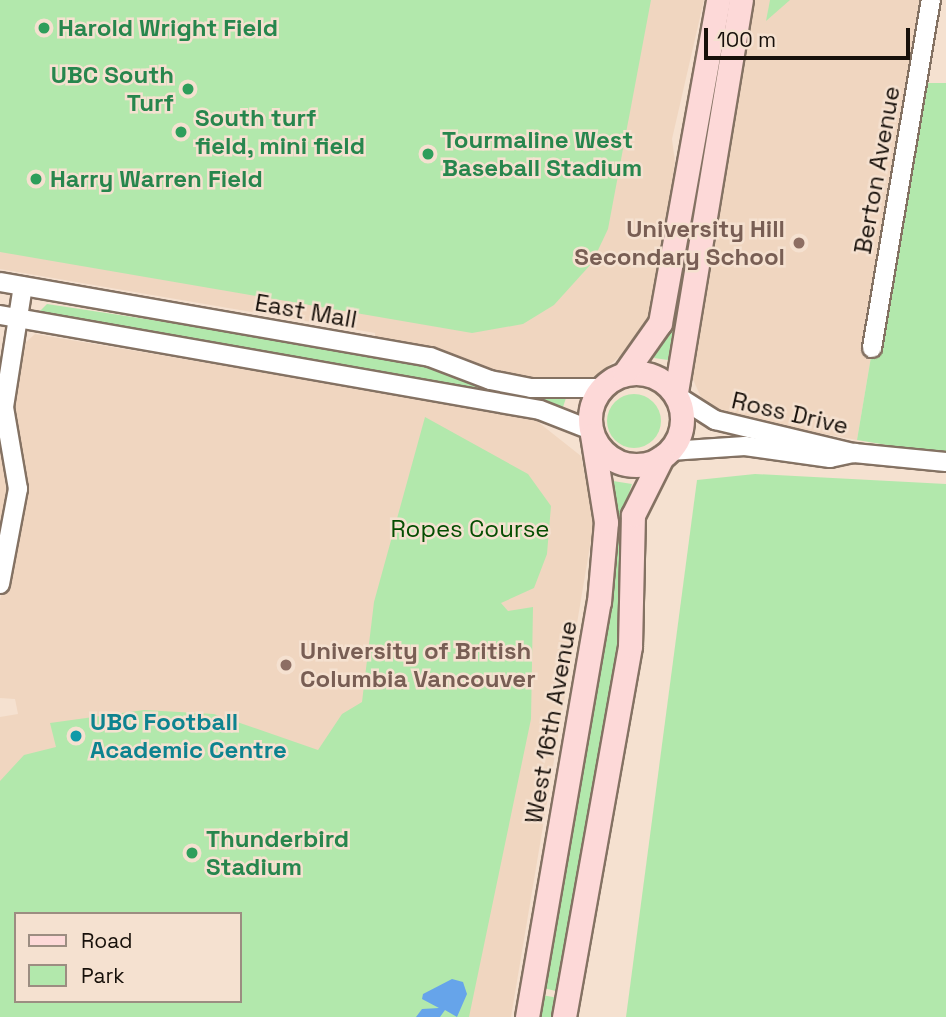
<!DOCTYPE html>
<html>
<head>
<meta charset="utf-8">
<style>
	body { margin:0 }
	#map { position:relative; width:946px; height:1017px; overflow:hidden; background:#f5e1d0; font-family:"Space Grotesk",sans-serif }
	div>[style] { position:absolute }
	.built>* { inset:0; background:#f0d6c0 }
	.green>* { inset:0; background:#b2e8ac }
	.round { border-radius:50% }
	.water>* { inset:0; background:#66a4ea }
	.roads { filter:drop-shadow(2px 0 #847263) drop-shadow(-2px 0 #847263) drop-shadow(0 2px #847263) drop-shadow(0 -2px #847263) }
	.minor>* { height:18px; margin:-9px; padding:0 9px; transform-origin:9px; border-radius:9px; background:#fff }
	.major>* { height:23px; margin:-11.5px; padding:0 11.5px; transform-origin:11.5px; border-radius:11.5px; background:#fdd9d8 }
	.major>.ring { margin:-11.5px; padding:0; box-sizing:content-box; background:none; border:23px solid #fdd9d8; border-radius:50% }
	.dots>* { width:19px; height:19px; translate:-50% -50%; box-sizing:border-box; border:4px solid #f5e1d0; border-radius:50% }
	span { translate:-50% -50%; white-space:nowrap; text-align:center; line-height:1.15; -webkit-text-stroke:5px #f5e1d0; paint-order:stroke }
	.leisure-label { font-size:24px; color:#27864d; font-weight:700 }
	.left { translate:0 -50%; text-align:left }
	.right { translate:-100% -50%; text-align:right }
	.street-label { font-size:24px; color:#17100a }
	.education-label { font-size:24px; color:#785e54; font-weight:700 }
	.park-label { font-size:24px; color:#044d01 }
	.culture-label { font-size:24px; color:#0d838f; font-weight:700 }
	.legend { position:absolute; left:14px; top:912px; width:228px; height:91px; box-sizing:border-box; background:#f5e1d0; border:2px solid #9c8d81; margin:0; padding:9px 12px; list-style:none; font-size:21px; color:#17100a }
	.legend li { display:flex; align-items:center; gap:14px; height:35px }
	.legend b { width:35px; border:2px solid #9c8d81 }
	.scale { position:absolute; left:704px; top:28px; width:206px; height:32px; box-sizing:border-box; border:4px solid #17100a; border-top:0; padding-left:9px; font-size:21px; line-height:24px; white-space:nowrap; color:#17100a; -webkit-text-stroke:5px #f5e1d0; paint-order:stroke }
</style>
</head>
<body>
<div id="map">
	<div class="built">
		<i style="clip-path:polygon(0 0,704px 0,672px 139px,675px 162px,649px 321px,635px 344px,596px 376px,579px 382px,521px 382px,375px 340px,375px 333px,0 269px)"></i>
		<i style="clip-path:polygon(753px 0,931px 0,857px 440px,731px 417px,701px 397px,689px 371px)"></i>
		<i style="clip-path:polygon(evenodd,35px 334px,533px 418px,581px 456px,594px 522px,511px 1017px,0 1017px,0 717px,18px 714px,15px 699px,0 698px,0 600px,24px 474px,13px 390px,24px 344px,35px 334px,16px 914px,240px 914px,240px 1001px,16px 1001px,16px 914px)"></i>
		<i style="clip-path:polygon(0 429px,11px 473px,0 560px)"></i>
	</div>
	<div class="green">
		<i style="clip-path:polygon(0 0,651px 0,608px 229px,592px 263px,554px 305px,523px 324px,472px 333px,0 252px)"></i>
		<i style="clip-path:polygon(770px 0,790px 0,766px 21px)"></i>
		<i style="clip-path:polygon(718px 43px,722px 44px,668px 360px,654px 358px,670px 310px)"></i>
		<i style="clip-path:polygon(926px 83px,946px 83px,946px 455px,857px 440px,910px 125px)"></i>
		<i style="clip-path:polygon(47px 304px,415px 360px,566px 398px,563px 407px,38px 313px)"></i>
		<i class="round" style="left:607px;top:394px;width:54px;height:54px"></i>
		<i style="clip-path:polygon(evenodd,425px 417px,528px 474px,551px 506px,547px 554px,534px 588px,501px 603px,508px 611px,533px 607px,531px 719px,469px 1017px,0 1017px,0 781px,24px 755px,56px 747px,50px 723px,144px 710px,214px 714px,318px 750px,342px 714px,362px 702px,374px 602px,425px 417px,16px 914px,240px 914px,240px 1001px,16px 1001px,16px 914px)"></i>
		<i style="clip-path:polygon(755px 474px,946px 484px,946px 1017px,626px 1017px,697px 480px)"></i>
		<i style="clip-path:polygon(613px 481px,632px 484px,619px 523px,621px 632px,560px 992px,539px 987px,615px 514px)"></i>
		<i style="clip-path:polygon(537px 994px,558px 998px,555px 1017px,533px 1017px)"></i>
	</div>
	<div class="water">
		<i style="clip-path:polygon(452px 979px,463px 982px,467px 994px,457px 1017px,445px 1010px,440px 1017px,416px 1017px,422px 1009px,439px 1008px,422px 999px,423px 994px)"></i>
	</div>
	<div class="roads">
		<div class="minor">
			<i style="left:0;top:282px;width:436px;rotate:9.9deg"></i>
			<i style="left:430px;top:357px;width:64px;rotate:21deg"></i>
			<i style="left:490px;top:380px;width:42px;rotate:11deg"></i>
			<i style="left:531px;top:388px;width:70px"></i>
			<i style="left:0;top:315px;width:548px;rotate:9.98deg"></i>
			<i style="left:540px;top:410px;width:55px;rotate:21.4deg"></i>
			<i style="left:872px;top:348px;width:353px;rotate:-80.4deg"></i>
			<i style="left:679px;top:397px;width:43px;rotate:32.6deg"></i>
			<i style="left:715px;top:420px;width:143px;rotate:13.4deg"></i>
			<i style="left:670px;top:451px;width:75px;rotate:-3.8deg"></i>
			<i style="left:745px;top:446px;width:86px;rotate:8deg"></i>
			<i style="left:830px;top:458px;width:25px;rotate:-12deg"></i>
			<i style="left:854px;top:453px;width:92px;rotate:5.6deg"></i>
			<i style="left:0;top:584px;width:97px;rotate:-79.3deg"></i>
			<i style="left:18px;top:489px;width:83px;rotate:-99.7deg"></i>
			<i style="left:4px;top:407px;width:122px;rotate:-81.1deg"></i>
		</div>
		<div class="major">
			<i class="ring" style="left:590px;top:373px;width:69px;height:69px"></i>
			<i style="left:624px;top:374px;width:62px;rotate:-54.8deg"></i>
			<i style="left:660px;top:323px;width:328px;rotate:-79.8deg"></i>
			<i style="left:676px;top:392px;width:397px;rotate:-80.6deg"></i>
			<i style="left:527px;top:1017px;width:421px;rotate:-80.2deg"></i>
			<i style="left:599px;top:602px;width:80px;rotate:-85deg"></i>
			<i style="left:606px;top:522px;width:88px;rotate:-99.1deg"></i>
			<i style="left:564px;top:1017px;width:377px;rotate:-79.9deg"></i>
			<i style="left:630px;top:646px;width:131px;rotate:-88.7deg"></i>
			<i style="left:633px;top:515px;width:65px;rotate:-63.4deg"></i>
		</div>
	</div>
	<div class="dots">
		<i style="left:44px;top:28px;background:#2e9e5b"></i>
		<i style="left:188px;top:89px;background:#2e9e5b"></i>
		<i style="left:181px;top:132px;background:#2e9e5b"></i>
		<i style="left:428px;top:154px;background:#2e9e5b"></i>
		<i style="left:36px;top:179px;background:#2e9e5b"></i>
		<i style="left:799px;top:243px;background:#8d6e63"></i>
		<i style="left:286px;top:665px;background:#8d6e63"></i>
		<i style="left:76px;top:736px;background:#0f9aa8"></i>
		<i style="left:192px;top:853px;background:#2e9e5b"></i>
	</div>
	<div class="leisure-label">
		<span class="left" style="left:58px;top:28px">Harold Wright Field</span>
		<span class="right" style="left:174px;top:89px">UBC South<br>Turf</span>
		<span class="left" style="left:195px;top:132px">South turf<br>field, mini field</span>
		<span class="left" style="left:442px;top:154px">Tourmaline West<br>Baseball Stadium</span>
		<span class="left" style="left:50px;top:179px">Harry Warren Field</span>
		<span class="left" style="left:206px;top:853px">Thunderbird<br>Stadium</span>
	</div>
	<div class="street-label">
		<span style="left:877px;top:170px;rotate:-80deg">Berton Avenue</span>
		<span style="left:306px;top:311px;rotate:10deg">East Mall</span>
		<span style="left:790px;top:413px;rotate:13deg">Ross Drive</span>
		<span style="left:551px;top:722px;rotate:-80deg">West 16th Avenue</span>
	</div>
	<div class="education-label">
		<span class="right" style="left:785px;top:243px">University Hill<br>Secondary School</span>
		<span class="left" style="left:300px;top:665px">University of British<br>Columbia Vancouver</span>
	</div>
	<div class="park-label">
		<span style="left:470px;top:529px">Ropes Course</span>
	</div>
	<div class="culture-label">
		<span class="left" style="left:90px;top:736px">UBC Football<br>Academic Centre</span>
	</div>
	<ul class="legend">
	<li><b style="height:9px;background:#fdd9d8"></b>Road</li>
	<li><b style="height:19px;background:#b2e8ac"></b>Park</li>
	</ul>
	<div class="scale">100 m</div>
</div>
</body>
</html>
